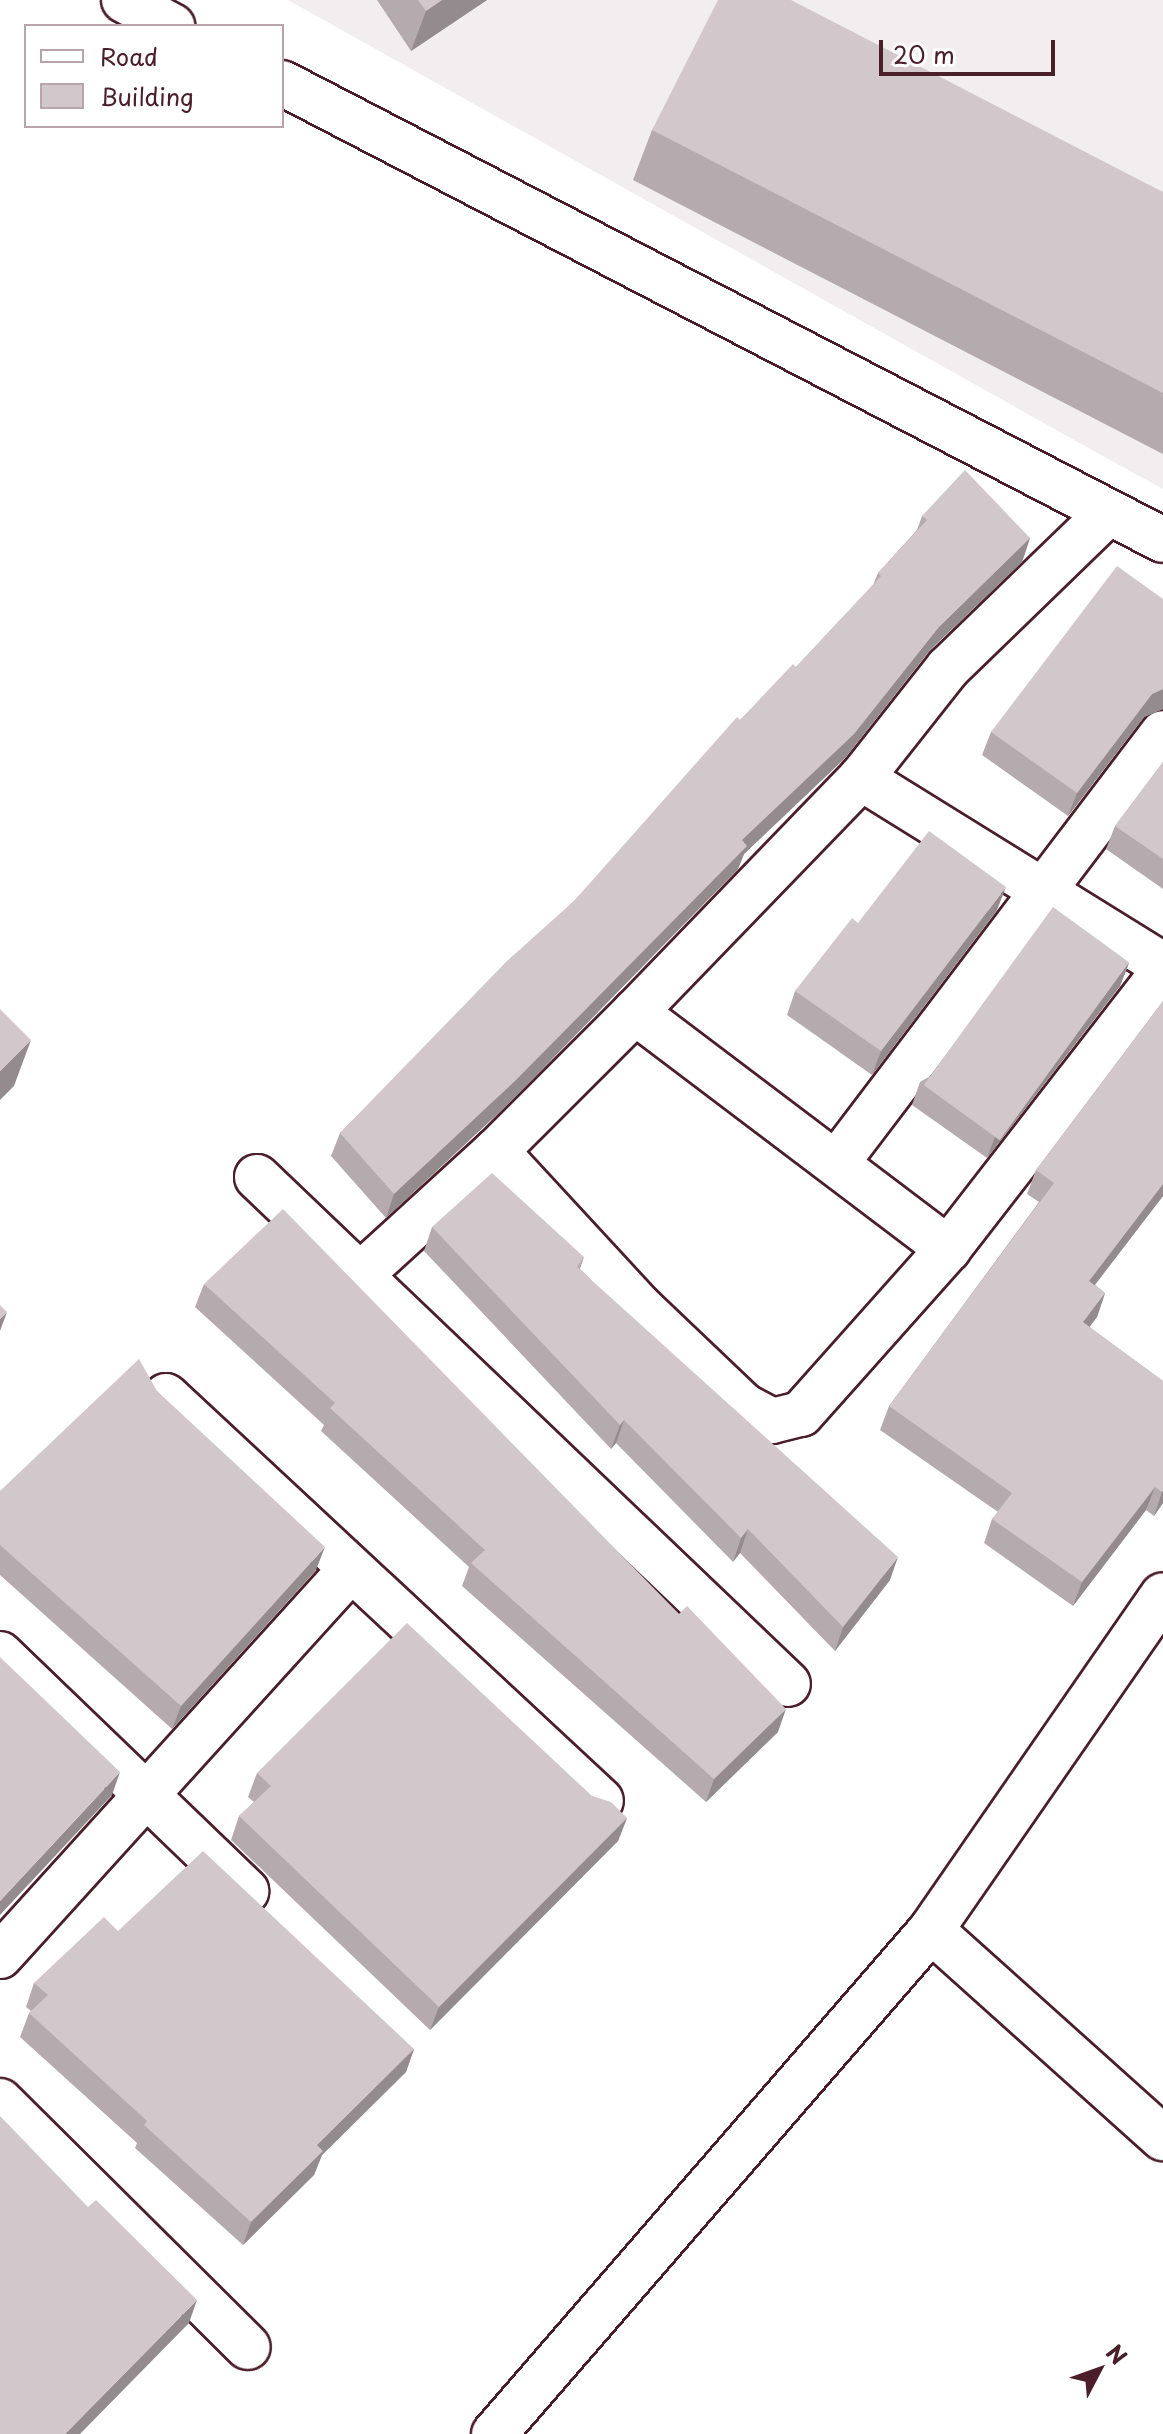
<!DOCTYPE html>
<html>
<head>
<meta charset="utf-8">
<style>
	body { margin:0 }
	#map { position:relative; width:1163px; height:2434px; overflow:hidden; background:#fff; font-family:"Playpen Sans",sans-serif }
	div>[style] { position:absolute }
	.built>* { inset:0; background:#f2eeef }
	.roads { filter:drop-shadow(2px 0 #4a1f2b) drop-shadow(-2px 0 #4a1f2b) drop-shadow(0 2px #4a1f2b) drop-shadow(0 -2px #4a1f2b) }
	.street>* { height:44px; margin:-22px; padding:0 22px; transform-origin:22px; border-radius:22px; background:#fff }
	.wall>* { inset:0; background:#b5abaf }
	.shaded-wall>* { inset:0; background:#938b8e }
	.building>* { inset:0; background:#d2c7cb; transform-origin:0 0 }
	span { translate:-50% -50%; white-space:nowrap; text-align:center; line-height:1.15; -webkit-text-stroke:8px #fff; paint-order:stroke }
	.legend { position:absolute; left:24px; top:24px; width:260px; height:104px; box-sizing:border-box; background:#fff; border:2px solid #b7a5aa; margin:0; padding:10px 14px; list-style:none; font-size:24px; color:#4a1f2b }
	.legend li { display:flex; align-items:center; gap:16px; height:40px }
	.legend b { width:40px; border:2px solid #b7a5aa }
	.north { position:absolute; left:1059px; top:2330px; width:80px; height:80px; -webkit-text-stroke:6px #fff; paint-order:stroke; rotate:49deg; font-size:22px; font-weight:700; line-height:32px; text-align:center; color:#4a1f2b }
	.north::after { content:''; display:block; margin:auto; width:28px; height:36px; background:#4a1f2b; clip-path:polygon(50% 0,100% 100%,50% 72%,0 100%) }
	.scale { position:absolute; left:879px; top:40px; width:176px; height:36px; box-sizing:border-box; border:4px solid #4a1f2b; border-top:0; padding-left:10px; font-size:24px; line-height:28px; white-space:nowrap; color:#4a1f2b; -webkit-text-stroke:6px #fff; paint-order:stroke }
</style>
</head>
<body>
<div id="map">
	<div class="built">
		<i style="clip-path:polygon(288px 0,1163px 0,1163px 489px,1110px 460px)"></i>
	</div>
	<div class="roads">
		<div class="street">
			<i style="left:124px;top:0;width:55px;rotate:28.4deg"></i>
			<i style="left:282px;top:83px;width:992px;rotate:27.42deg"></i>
			<i style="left:861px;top:778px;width:355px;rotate:31.8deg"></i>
			<i style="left:635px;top:1012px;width:393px;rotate:37.1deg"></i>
			<i style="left:496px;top:1151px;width:212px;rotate:47.3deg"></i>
			<i style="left:640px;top:1307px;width:144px;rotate:43.6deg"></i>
			<i style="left:744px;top:1406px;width:32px;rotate:28deg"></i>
			<i style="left:772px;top:1421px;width:30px;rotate:-14deg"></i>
			<i style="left:801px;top:1414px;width:221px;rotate:-48.3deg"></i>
			<i style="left:948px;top:1249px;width:351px;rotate:-52.2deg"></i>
			<i style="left:838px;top:1161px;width:537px;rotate:-52.79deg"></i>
			<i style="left:257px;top:1177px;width:734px;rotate:43.68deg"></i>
			<i style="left:359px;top:1276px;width:185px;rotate:-42.4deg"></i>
			<i style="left:496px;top:1151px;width:197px;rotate:-45deg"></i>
			<i style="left:635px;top:1012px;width:325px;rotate:-46deg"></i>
			<i style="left:861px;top:778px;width:140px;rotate:-51.7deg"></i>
			<i style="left:948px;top:668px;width:223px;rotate:-44.1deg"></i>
			<i style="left:166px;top:1396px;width:594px;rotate:42.95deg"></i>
			<i style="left:0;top:1654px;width:342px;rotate:43.9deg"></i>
			<i style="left:931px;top:1930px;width:312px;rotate:41.9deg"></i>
			<i style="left:0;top:1956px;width:522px;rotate:-47.79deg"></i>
			<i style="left:0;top:2101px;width:349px;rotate:44.8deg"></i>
			<i style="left:494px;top:2434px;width:667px;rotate:-49.07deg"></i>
			<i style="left:931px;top:1930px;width:407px;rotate:-55.3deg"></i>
		</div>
	</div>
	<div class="wall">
		<i style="clip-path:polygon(377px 0,487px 0,411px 51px)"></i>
		<i style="clip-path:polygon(652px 130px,1163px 192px,1163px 454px,633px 180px)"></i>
		<i style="clip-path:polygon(922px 516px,1030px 538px,1022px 562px,930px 650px,845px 758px,744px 854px,738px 869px,507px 1105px,386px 1218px,331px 1156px,340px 1133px,575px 900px,740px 720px,796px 667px,873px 585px,878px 573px,917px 530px)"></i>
		<i style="clip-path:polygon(1163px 599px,1163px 709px,1144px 717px,1068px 816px,982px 755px,991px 732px)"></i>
		<i style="clip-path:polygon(1163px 762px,1163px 889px,1106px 849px,1115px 826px)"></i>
		<i style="clip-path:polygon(997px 910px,872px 1075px,787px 1015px,795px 991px,858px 923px)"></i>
		<i style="clip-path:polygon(1129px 963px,1120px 986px,987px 1158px,912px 1105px,920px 1082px)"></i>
		<i style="clip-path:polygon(1163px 1001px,1163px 1196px,1095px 1285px,1105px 1293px,1097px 1317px,1089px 1327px,1163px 1381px,1163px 1503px,1154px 1516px,1146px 1510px,1073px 1606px,984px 1543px,992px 1519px,998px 1512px,880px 1430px,889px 1406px,1039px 1202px,1027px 1194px,1036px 1170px)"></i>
		<i style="clip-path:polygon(432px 1227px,584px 1257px,580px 1269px,890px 1580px,835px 1651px,740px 1553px,733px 1562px,616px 1443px,611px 1449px,424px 1251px)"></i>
		<i style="clip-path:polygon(204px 1284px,778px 1732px,706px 1802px,462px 1586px,469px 1567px,321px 1431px,324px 1425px,195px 1307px)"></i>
		<i style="clip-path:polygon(157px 1391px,316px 1570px,172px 1729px,0 1575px,0 1491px)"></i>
		<i style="clip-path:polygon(257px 1773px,592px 1796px,627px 1818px,618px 1841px,430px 2030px,231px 1840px,239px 1816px,254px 1802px,248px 1797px)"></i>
		<i style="clip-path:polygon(118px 1931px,414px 2049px,406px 2072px,322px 2155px,314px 2175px,243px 2245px,135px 2148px,137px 2143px,20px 2037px,29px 2013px,31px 2011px,26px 2007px,34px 1983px)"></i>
	</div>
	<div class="shaded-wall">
		<i style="clip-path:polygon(442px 0,487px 0,411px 51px,426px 11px)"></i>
		<i style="clip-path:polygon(1030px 538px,1022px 562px,930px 650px,845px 758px,744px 854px,738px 869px,507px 1105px,386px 1218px,394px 1194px,742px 840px,939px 627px)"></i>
		<i style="clip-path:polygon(1163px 689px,1163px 709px,1144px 717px,1068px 816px,1077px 793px,1152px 694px)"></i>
		<i style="clip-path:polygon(1006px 887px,997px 910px,872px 1075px,881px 1051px)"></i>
		<i style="clip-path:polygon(1129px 963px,1120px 986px,987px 1158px,996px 1134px)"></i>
		<i style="clip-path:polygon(31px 1040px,14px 1086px,0 1100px,0 1071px)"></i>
		<i style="clip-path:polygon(1163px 1184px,1163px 1196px,1080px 1304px,1089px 1281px)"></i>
		<i style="clip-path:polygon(1105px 1293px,1097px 1317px,1075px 1346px,1083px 1322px)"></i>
		<i style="clip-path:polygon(7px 1312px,0 1331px,0 1319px)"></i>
		<i style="clip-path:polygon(624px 1420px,616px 1443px,611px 1449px,620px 1425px)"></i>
		<i style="clip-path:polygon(1155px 1487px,1146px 1510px,1073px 1606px,1082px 1582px)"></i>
		<i style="clip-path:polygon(1163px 1491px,1163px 1503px,1154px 1516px,1162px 1492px)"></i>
		<i style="clip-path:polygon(748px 1529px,740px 1553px,733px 1562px,741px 1538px)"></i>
		<i style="clip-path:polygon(325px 1547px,316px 1570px,172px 1729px,181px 1706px)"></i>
		<i style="clip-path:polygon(898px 1557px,890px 1580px,835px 1651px,843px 1627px)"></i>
		<i style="clip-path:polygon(786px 1709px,778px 1732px,706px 1802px,714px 1779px)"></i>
		<i style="clip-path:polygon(120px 1772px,112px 1795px,0 1915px,0 1901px)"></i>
		<i style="clip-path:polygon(627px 1818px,618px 1841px,430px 2030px,439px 2007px)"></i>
		<i style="clip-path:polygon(414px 2049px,406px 2072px,322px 2155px,314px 2175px,243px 2245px,251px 2222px,317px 2145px)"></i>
		<i style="clip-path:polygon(197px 2300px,189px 2323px,80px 2434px,65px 2434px)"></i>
	</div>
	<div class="building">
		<i style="clip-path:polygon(418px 0,442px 0,426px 11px)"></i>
		<i style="clip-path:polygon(718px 0,791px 0,1163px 192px,1163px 393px,652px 130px)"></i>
		<i style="clip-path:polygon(965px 470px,1030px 538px,939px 627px,854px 734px,742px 840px,747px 846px,515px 1081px,394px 1194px,340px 1133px,507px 961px,575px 900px,737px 717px,740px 720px,793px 664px,796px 667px,881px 576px,878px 573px,927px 520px,922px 516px)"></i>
		<i style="clip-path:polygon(1117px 566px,1163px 599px,1163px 689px,1152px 694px,1077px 793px,991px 732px)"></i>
		<i style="clip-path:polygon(1163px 762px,1163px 859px,1115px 826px)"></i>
		<i style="clip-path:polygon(929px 831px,1006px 887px,881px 1051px,795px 991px,852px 918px,858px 923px)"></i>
		<i style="left:1053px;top:907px;width:94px;height:220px;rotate:36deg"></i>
		<i style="clip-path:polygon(1163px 1001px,1163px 1184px,1089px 1281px,1105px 1293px,1083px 1322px,1163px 1381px,1163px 1491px,1162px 1492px,1155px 1487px,1082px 1582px,992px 1519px,1012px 1493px,889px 1406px,1054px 1183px,1036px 1170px)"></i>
		<i style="clip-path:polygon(0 1009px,31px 1040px,0 1071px)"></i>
		<i style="clip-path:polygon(492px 1173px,584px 1257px,577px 1267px,898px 1557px,843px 1627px,748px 1529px,741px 1538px,624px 1420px,620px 1425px,432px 1227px)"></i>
		<i style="clip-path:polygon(283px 1209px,679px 1614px,687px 1606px,786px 1709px,714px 1779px,471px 1563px,485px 1550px,330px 1408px,335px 1403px,204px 1284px)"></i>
		<i style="clip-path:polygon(0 1305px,7px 1312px,0 1319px)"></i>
		<i style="clip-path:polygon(139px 1359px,157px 1391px,325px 1547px,181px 1706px,0 1545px,0 1491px)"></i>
		<i style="clip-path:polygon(407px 1623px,592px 1796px,611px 1802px,627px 1818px,439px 2007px,239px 1816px,271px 1786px,257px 1773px)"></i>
		<i style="clip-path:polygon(0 1657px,120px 1772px,0 1901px)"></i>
		<i style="clip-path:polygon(203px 1851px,414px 2049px,317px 2145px,323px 2151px,251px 2222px,144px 2125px,147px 2121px,29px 2013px,48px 1995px,34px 1983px,104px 1917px,118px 1931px)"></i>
		<i style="clip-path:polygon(0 2116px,88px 2207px,96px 2200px,197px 2300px,65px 2434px,0 2434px)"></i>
	</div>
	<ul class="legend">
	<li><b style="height:10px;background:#fff"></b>Road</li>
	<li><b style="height:22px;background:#d2c7cb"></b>Building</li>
	</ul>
	<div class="north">N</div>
	<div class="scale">20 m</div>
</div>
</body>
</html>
